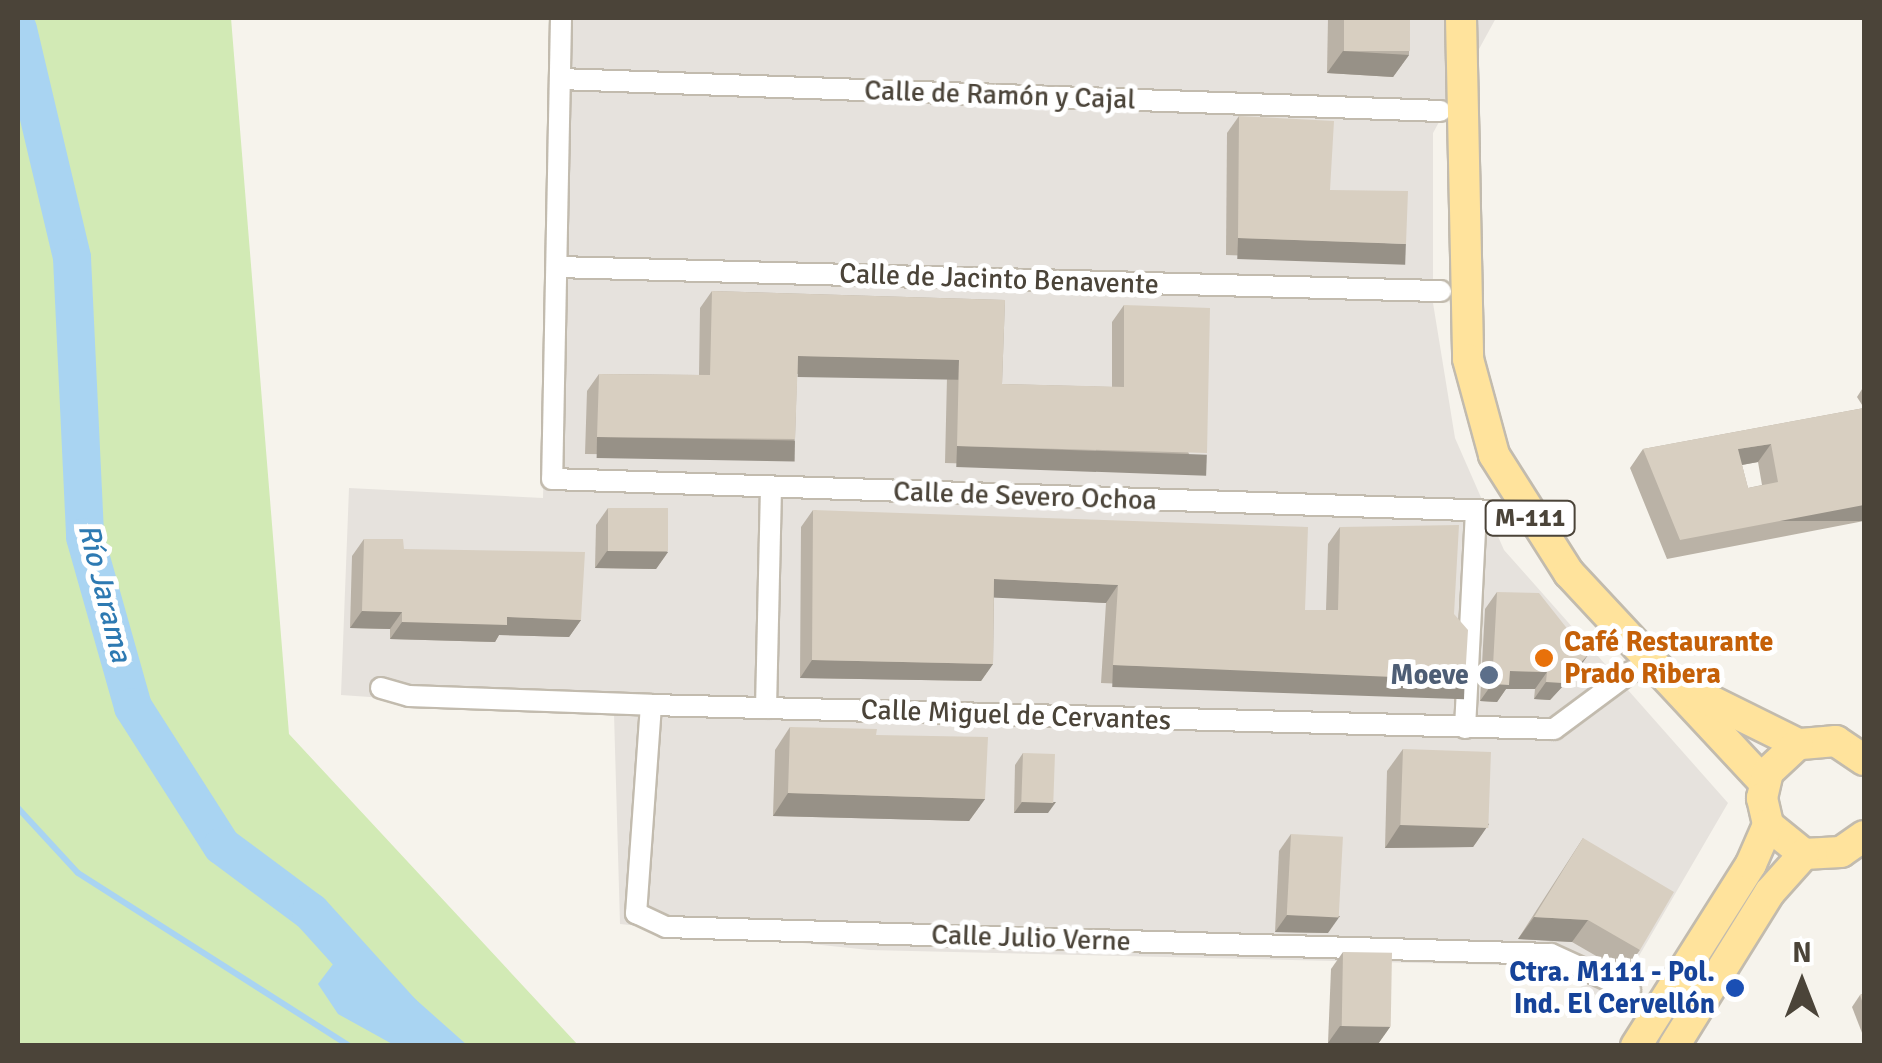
<!DOCTYPE html>
<html>
<head>
<meta charset="utf-8">
<style>
	body { margin:0 }
	#map { position:relative; width:1882px; height:1063px; overflow:hidden; background:#f6f3ec; font-family:Signika,sans-serif }
	div>[style] { position:absolute }
	.industrial>* { inset:0; background:#e6e2dd }
	.green>* { inset:0; background:#d2eab5 }
	.water>* { inset:0; background:#a9d4f2 }
	.stream>* { height:6px; margin:-3px; padding:0 3px; transform-origin:3px; border-radius:3px; background:#a9d4f2 }
	.river>* { height:38px; margin:-19px; padding:0 19px; transform-origin:19px; border-radius:19px; background:#a9d4f2 }
	.roads { filter:drop-shadow(2px 0 #c2bbae) drop-shadow(-2px 0 #c2bbae) drop-shadow(0 2px #c2bbae) drop-shadow(0 -2px #c2bbae) }
	.minor>* { height:20px; margin:-10px; padding:0 10px; transform-origin:10px; border-radius:10px; background:#fff }
	.primary>* { height:30px; margin:-15px; padding:0 15px; transform-origin:15px; border-radius:15px; background:#ffe39c }
	.wall>* { inset:0; background:#bab2a6 }
	.shaded-wall>* { inset:0; background:#979187; transform-origin:0 0 }
	.building>* { inset:0; background:#d8cfc1; transform-origin:0 0 }
	.dots>* { width:28px; height:28px; translate:-50% -50%; box-sizing:border-box; border:5px solid #fff; border-radius:50% }
	span { translate:-50% -50%; white-space:nowrap; text-align:center; line-height:1.15; -webkit-text-stroke:10px #fff; paint-order:stroke }
	.shield-label span { padding:2px 8px; background:#fff; border:2px solid; border-radius:8px; -webkit-text-stroke-width:0 }
	.shield-label { font-size:25px; color:#4b4439; font-weight:700 }
	.street-label { font-size:28px; color:#4b4439 }
	.food-label { font-size:28px; color:#c56008; font-weight:700 }
	.left { translate:0 -50%; text-align:left }
	.service-label { font-size:28px; color:#4e5e75; font-weight:700 }
	.right { translate:-100% -50%; text-align:right }
	.transit-label { font-size:28px; color:#164399; font-weight:700 }
	.water-label { font-size:30px; color:#2e7ab2; font-style:italic }
	.frame { position:absolute; inset:0; border:20px solid #4b4439; pointer-events:none }
	.north { position:absolute; left:1752px; top:933px; width:100px; height:100px; -webkit-text-stroke:8px #fff; paint-order:stroke; rotate:0deg; font-size:28px; font-weight:700; line-height:40px; text-align:center; color:#4b4439 }
	.north::after { content:''; display:block; margin:auto; width:35px; height:45px; background:#4b4439; clip-path:polygon(50% 0,100% 100%,50% 72%,0 100%) }
</style>
</head>
<body>
<div id="map">
	<div class="industrial">
		<i style="clip-path:polygon(554px 18px,1496px 18px,1433px 133px,1433px 303px,1455px 438px,1504px 550px,1728px 803px,1611px 1004px,1547px 966px,869px 950px,620px 924px,614px 714px,341px 695px,349px 488px,543px 498px)"></i>
	</div>
	<div class="green">
		<i style="clip-path:polygon(18px 18px,231px 18px,289px 734px,578px 1045px,18px 1045px)"></i>
	</div>
	<div class="water">
		<i style="clip-path:polygon(355px 935px,404px 989px,467px 1045px,394px 1045px,338px 1014px,318px 984px)"></i>
	</div>
	<div class="stream">
		<i style="left:18px;top:808px;width:88px;rotate:47.3deg"></i>
		<i style="left:78px;top:873px;width:322px;rotate:32.5deg"></i>
	</div>
	<div class="river">
		<i style="left:18px;top:29px;width:235px;rotate:76.7deg"></i>
		<i style="left:72px;top:258px;width:279px;rotate:87.3deg"></i>
		<i style="left:85px;top:537px;width:177px;rotate:74.2deg"></i>
		<i style="left:133px;top:707px;width:165px;rotate:57.4deg"></i>
		<i style="left:222px;top:846px;width:111px;rotate:36.6deg"></i>
		<i style="left:311px;top:912px;width:181px;rotate:47.9deg"></i>
	</div>
	<div class="roads">
		<div class="minor">
			<i style="left:561px;top:18px;width:461px;rotate:91.1deg"></i>
			<i style="left:552px;top:479px;width:946px;rotate:1.94deg"></i>
			<i style="left:560px;top:79px;width:881px;rotate:2.08deg"></i>
			<i style="left:557px;top:267px;width:884px;rotate:1.56deg"></i>
			<i style="left:381px;top:688px;width:29px;rotate:16deg"></i>
			<i style="left:409px;top:696px;width:242px;rotate:2.1deg"></i>
			<i style="left:651px;top:705px;width:903px;rotate:1.52deg"></i>
			<i style="left:1554px;top:729px;width:97px;rotate:-36.6deg"></i>
			<i style="left:651px;top:705px;width:209px;rotate:94.1deg"></i>
			<i style="left:636px;top:913px;width:33px;rotate:25deg"></i>
			<i style="left:666px;top:927px;width:885px;rotate:1.75deg"></i>
			<i style="left:1551px;top:954px;width:87px;rotate:24.5deg"></i>
			<i style="left:766px;top:708px;width:221px;rotate:-88.7deg"></i>
			<i style="left:1465px;top:728px;width:217px;rotate:-87.1deg"></i>
		</div>
		<div class="primary">
			<i style="left:1461px;top:18px;width:341px;rotate:88.8deg"></i>
			<i style="left:1468px;top:359px;width:99px;rotate:74.8deg"></i>
			<i style="left:1494px;top:455px;width:140px;rotate:57.6deg"></i>
			<i style="left:1569px;top:573px;width:286px;rotate:47deg"></i>
			<i style="left:1693px;top:692px;width:117px;rotate:26.3deg"></i>
			<i style="left:1864px;top:760px;width:34px;rotate:-146deg"></i>
			<i style="left:1836px;top:741px;width:38px;rotate:175deg"></i>
			<i style="left:1798px;top:744px;width:41px;rotate:137deg"></i>
			<i style="left:1768px;top:772px;width:27px;rotate:103deg"></i>
			<i style="left:1762px;top:798px;width:28px;rotate:77deg"></i>
			<i style="left:1768px;top:825px;width:46px;rotate:38.9deg"></i>
			<i style="left:1804px;top:854px;width:37px;rotate:-3deg"></i>
			<i style="left:1841px;top:852px;width:28px;rotate:-35deg"></i>
			<i style="left:1636px;top:1046px;width:215px;rotate:-57.7deg"></i>
			<i style="left:1751px;top:864px;width:43px;rotate:-66.4deg"></i>
			<i style="left:1674px;top:1046px;width:181px;rotate:-58.1deg"></i>
			<i style="left:1770px;top:892px;width:51px;rotate:-48.2deg"></i>
		</div>
	</div>
	<div class="wall">
		<i style="clip-path:polygon(1328px 18px,1410px 18px,1409px 55px,1393px 77px,1327px 73px)"></i>
		<i style="clip-path:polygon(1239px 116px,1330px 190px,1395px 261px,1226px 255px,1227px 133px)"></i>
		<i style="clip-path:polygon(712px 291px,1005px 300px,1002px 384px,1112px 387px,1112px 322px,1124px 305px,1196px 470px,945px 463px,947px 377px,797px 374px,795px 439px,784px 456px,585px 454px,587px 391px,599px 374px,699px 375px,700px 308px)"></i>
		<i style="clip-path:polygon(evenodd,1864px 386px,1864px 521px,1667px 559px,1630px 468px,1643px 449px,1864px 408px,1857px 397px,1864px 386px,1758px 462px,1762px 485px,1748px 488px,1742px 465px,1758px 462px)"></i>
		<i style="clip-path:polygon(608px 508px,668px 552px,656px 569px,595px 568px,596px 525px)"></i>
		<i style="clip-path:polygon(813px 510px,1305px 610px,1326px 610px,1328px 544px,1340px 527px,1454px 614px,1453px 697px,1101px 683px,1106px 603px,994px 597px,993px 664px,981px 681px,800px 678px,801px 527px)"></i>
		<i style="clip-path:polygon(364px 539px,404px 549px,581px 620px,569px 637px,499px 635px,495px 642px,390px 639px,390px 629px,350px 628px,352px 556px)"></i>
		<i style="clip-path:polygon(1497px 592px,1588px 655px,1576px 672px,1550px 700px,1534px 699px,1535px 689px,1506px 689px,1497px 702px,1480px 701px,1485px 609px)"></i>
		<i style="clip-path:polygon(790px 727px,985px 799px,969px 821px,773px 816px,775px 750px)"></i>
		<i style="clip-path:polygon(1403px 749px,1489px 824px,1473px 847px,1385px 848px,1387px 771px)"></i>
		<i style="clip-path:polygon(1023px 753px,1048px 813px,1014px 813px,1015px 765px)"></i>
		<i style="clip-path:polygon(1291px 834px,1328px 933px,1275px 932px,1279px 851px)"></i>
		<i style="clip-path:polygon(1583px 838px,1640px 950px,1624px 972px,1572px 942px,1518px 939px)"></i>
		<i style="clip-path:polygon(1343px 952px,1390px 1027px,1378px 1044px,1328px 1043px,1331px 969px)"></i>
		<i style="clip-path:polygon(1864px 993px,1864px 1038px,1852px 1007px,1860px 995px)"></i>
	</div>
	<div class="shaded-wall">
		<i style="clip-path:polygon(1343px 51px,1409px 55px,1393px 77px,1327px 73px)"></i>
		<i style="left:1238px;top:238px;width:168px;height:21px;rotate:2deg"></i>
		<i style="left:798px;top:356px;width:161px;height:21px;rotate:1deg"></i>
		<i style="left:597px;top:437px;width:198px;height:21px;rotate:1deg"></i>
		<i style="clip-path:polygon(1771px 444px,1758px 462px,1725px 468px,1738px 449px)"></i>
		<i style="left:957px;top:446px;width:250px;height:21px;rotate:2deg"></i>
		<i style="left:1864px;top:505px;width:16px;height:187px;rotate:90deg"></i>
		<i style="clip-path:polygon(607px 551px,668px 552px,656px 569px,595px 568px)"></i>
		<i style="clip-path:polygon(994px 579px,1118px 585px,1106px 603px,982px 597px)"></i>
		<i style="clip-path:polygon(362px 611px,402px 612px,390px 629px,350px 628px)"></i>
		<i style="clip-path:polygon(507px 617px,581px 620px,569px 637px,499px 635px,495px 642px,390px 639px,402px 622px)"></i>
		<i style="clip-path:polygon(1588px 655px,1576px 672px,1550px 700px,1534px 699px,1546px 682px)"></i>
		<i style="clip-path:polygon(812px 660px,993px 664px,981px 681px,800px 678px)"></i>
		<i style="left:1113px;top:665px;width:352px;height:22px;rotate:2deg"></i>
		<i style="clip-path:polygon(1510px 671px,1547px 672px,1535px 689px,1506px 689px,1497px 702px,1480px 701px,1492px 684px)"></i>
		<i style="clip-path:polygon(788px 793px,985px 799px,969px 821px,773px 816px)"></i>
		<i style="clip-path:polygon(1022px 802px,1056px 802px,1048px 813px,1014px 813px)"></i>
		<i style="clip-path:polygon(1489px 824px,1473px 847px,1385px 848px,1400px 825px)"></i>
		<i style="clip-path:polygon(1287px 915px,1340px 916px,1328px 933px,1275px 932px)"></i>
		<i style="clip-path:polygon(1534px 917px,1588px 920px,1572px 942px,1518px 939px)"></i>
		<i style="clip-path:polygon(1340px 1026px,1390px 1027px,1378px 1044px,1328px 1043px)"></i>
	</div>
	<div class="building">
		<i style="left:1344px;top:18px;width:66px;height:33px"></i>
		<i style="clip-path:polygon(1239px 116px,1334px 121px,1330px 190px,1408px 191px,1406px 244px,1238px 238px)"></i>
		<i style="clip-path:polygon(712px 291px,1005px 300px,1002px 384px,1124px 387px,1124px 305px,1210px 308px,1207px 453px,957px 446px,959px 360px,798px 356px,795px 439px,597px 437px,599px 374px,710px 375px)"></i>
		<i style="clip-path:polygon(evenodd,1864px 408px,1864px 505px,1680px 540px,1643px 449px,1864px 408px,1771px 444px,1778px 482px,1748px 488px,1738px 449px,1771px 444px)"></i>
		<i style="left:608px;top:508px;width:60px;height:43px"></i>
		<i style="clip-path:polygon(813px 510px,1308px 527px,1305px 610px,1338px 610px,1340px 527px,1459px 525px,1454px 614px,1468px 630px,1465px 680px,1113px 665px,1118px 585px,994px 579px,993px 664px,812px 660px)"></i>
		<i style="clip-path:polygon(364px 539px,403px 539px,404px 549px,585px 552px,581px 620px,507px 617px,507px 625px,402px 622px,402px 612px,362px 611px)"></i>
		<i style="clip-path:polygon(1497px 592px,1539px 593px,1588px 655px,1562px 683px,1546px 682px,1547px 672px,1510px 671px,1509px 685px,1492px 684px)"></i>
		<i style="clip-path:polygon(790px 727px,877px 729px,876px 735px,988px 737px,985px 799px,788px 793px)"></i>
		<i style="left:1403px;top:749px;width:88px;height:76px;rotate:2deg"></i>
		<i style="left:1023px;top:753px;width:32px;height:49px;rotate:2deg"></i>
		<i style="left:1291px;top:834px;width:52px;height:81px;rotate:3deg"></i>
		<i style="clip-path:polygon(1583px 838px,1674px 892px,1640px 950px,1588px 920px,1534px 917px)"></i>
		<i style="left:1343px;top:952px;width:49px;height:74px;rotate:1deg"></i>
		<i style="clip-path:polygon(1864px 993px,1864px 1007px,1860px 995px)"></i>
	</div>
	<div class="dots">
		<i style="left:1544px;top:658px;background:#e8710a"></i>
		<i style="left:1489px;top:675px;background:#5c6f8a"></i>
		<i style="left:1735px;top:988px;background:#1a4fb4"></i>
	</div>
	<div class="shield-label">
		<span style="left:1530px;top:518px">M-111</span>
	</div>
	<div class="street-label">
		<span style="left:1000px;top:95px;rotate:2deg">Calle de Ramón y Cajal</span>
		<span style="left:999px;top:279px;rotate:2deg">Calle de Jacinto Benavente</span>
		<span style="left:1025px;top:496px;rotate:2deg">Calle de Severo Ochoa</span>
		<span style="left:1016px;top:715px;rotate:2deg">Calle Miguel de Cervantes</span>
		<span style="left:1031px;top:938px;rotate:2deg">Calle Julio Verne</span>
	</div>
	<div class="food-label">
		<span class="left" style="left:1564px;top:658px">Café Restaurante<br>Prado Ribera</span>
	</div>
	<div class="service-label">
		<span class="right" style="left:1469px;top:675px">Moeve</span>
	</div>
	<div class="transit-label">
		<span class="right" style="left:1715px;top:988px">Ctra. M111 - Pol.<br>Ind. El Cervellón</span>
	</div>
	<div class="water-label">
		<span style="left:104px;top:593px;rotate:76deg">Río Jarama</span>
	</div>
	<div class="frame"></div>
	<div class="north">N</div>
</div>
</body>
</html>
